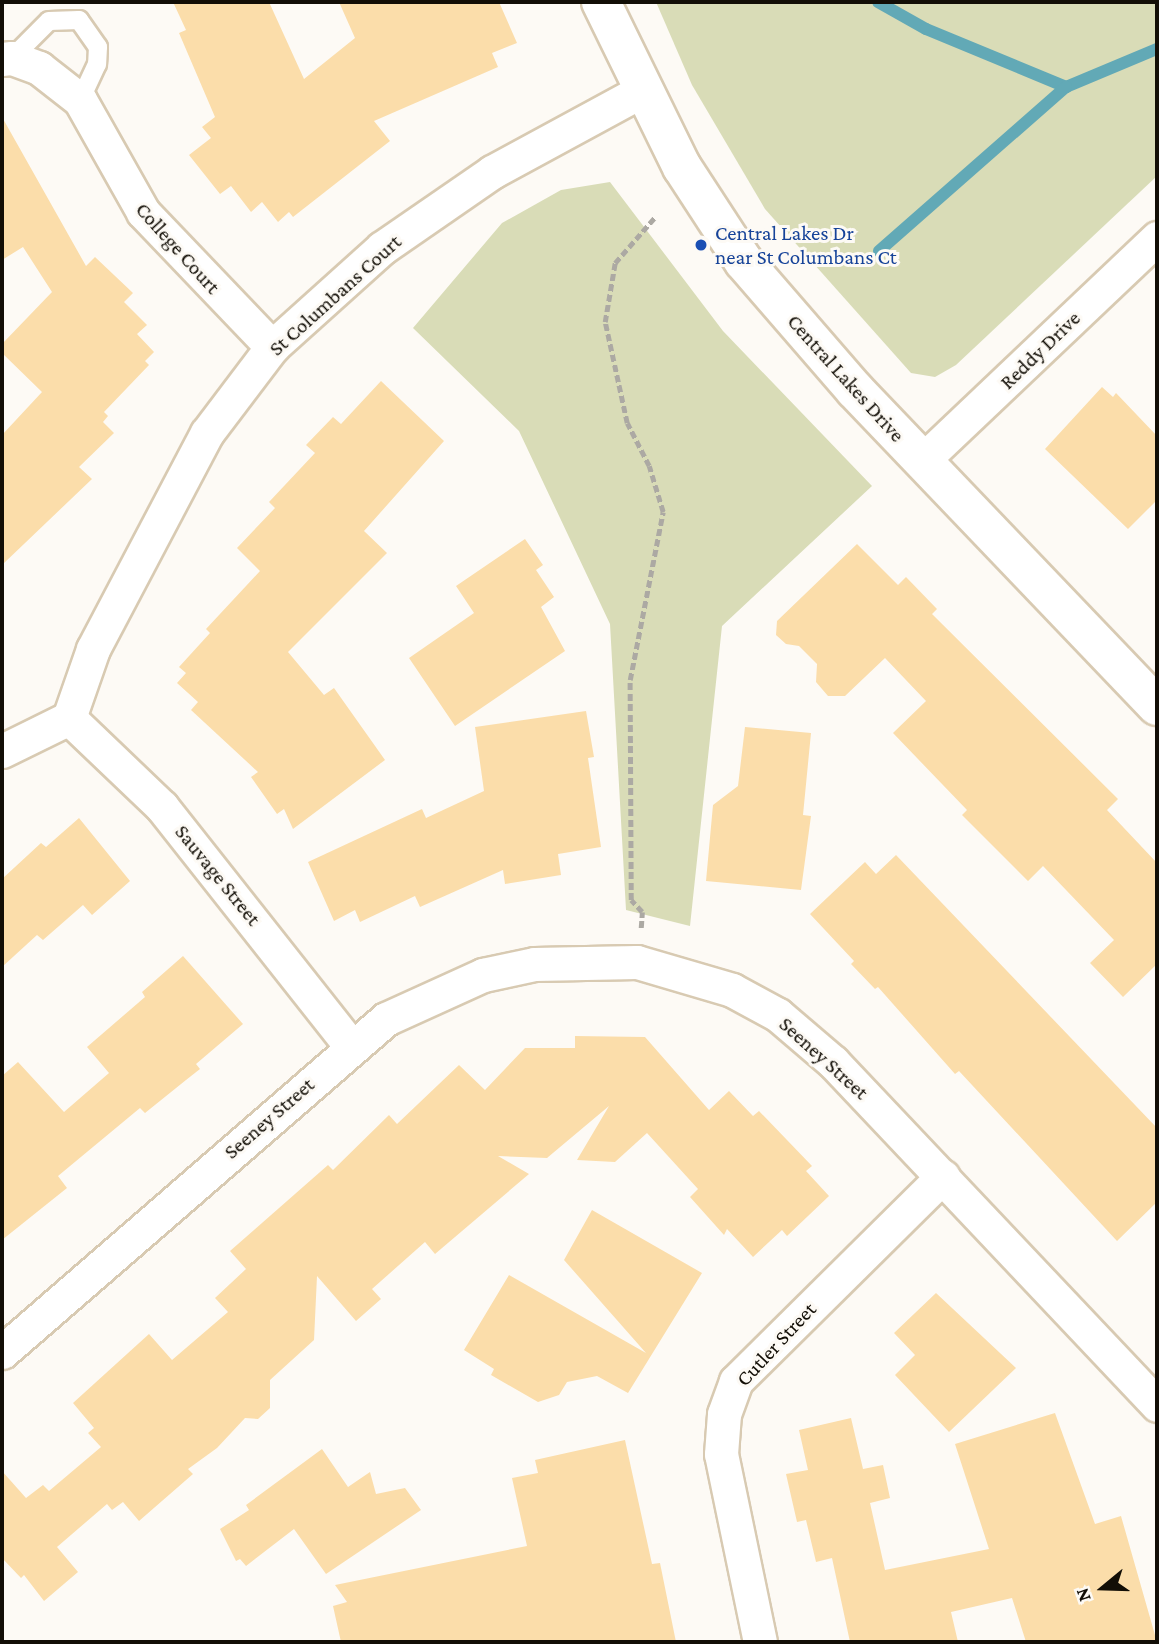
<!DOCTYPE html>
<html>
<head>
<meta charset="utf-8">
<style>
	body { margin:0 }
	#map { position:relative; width:1159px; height:1644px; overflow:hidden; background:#fdfaf5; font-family:"Crimson Pro",serif }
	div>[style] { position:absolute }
	.green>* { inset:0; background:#d9dcb7 }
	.stream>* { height:12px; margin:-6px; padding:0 6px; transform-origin:6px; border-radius:6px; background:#62a9b6 }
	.building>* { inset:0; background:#fbddaa }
	.path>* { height:4.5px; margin-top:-2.25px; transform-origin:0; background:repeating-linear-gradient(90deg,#aca9a3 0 7px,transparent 0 10.5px) }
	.roads { filter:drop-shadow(2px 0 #d8cab2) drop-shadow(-2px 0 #d8cab2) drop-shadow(0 2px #d8cab2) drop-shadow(0 -2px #d8cab2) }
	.service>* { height:18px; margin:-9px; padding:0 9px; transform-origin:9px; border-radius:9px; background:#fff }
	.minor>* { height:33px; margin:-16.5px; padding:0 16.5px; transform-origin:16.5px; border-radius:16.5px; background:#fff }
	.tertiary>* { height:38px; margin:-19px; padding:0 19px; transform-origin:19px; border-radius:19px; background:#fff }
	.dots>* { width:19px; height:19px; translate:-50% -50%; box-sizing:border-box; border:4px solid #fdfaf5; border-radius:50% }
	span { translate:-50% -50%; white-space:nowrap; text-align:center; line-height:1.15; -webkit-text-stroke:6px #fdfaf5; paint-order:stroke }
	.transit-label { font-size:21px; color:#164399 }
	.left { translate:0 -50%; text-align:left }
	.street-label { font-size:21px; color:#120e06 }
	.frame { position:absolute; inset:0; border:4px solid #120e06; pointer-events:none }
	.north { position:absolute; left:1068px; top:1553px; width:70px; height:70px; -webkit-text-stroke:5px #fdfaf5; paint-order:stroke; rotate:251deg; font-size:19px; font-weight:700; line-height:28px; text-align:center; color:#120e06 }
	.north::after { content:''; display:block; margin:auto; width:24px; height:32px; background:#120e06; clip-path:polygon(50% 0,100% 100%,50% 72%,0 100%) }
</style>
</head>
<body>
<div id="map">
	<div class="green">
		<i style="clip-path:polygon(656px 2px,1157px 2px,1157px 176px,956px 365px,935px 377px,911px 373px,765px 209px,692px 85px)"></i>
		<i style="clip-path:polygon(610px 182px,723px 331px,872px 486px,722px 626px,690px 926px,626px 910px,610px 624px,519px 431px,413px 328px,502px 223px,561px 190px)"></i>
	</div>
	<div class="stream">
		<i style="left:878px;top:2px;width:55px;rotate:29.4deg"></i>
		<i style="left:926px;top:29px;width:152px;rotate:22.5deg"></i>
		<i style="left:1066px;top:87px;width:99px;rotate:-22.7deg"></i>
		<i style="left:879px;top:251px;width:249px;rotate:-41.3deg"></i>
	</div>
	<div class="building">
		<i style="clip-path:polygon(173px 2px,269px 2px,304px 79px,355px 38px,339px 2px,499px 2px,517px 43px,492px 53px,498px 67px,374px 121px,390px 141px,293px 217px,289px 212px,278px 222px,262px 202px,251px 212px,231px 186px,220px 194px,189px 155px,211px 138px,202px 127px,215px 117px,179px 33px,186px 30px)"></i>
		<i style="clip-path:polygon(2px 117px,86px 266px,95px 257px,133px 293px,124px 302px,147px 325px,137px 334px,154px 352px,145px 361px,149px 365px,104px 412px,108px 416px,103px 422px,114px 433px,79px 467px,92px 479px,2px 565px,2px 435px,42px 392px,2px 353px,2px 344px,52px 292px,23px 247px,2px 260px)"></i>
		<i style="clip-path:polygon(381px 381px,444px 441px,364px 531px,387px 553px,288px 652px,324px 695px,334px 688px,385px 760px,293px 829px,284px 809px,277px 814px,251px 777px,258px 772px,191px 710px,198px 702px,177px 683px,186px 673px,179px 667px,210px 633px,206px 629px,260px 571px,237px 548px,275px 508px,269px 502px,315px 453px,306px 445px,333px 417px,341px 424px)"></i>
		<i style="clip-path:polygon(1102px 387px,1113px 397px,1116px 393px,1157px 436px,1157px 500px,1128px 529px,1045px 449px)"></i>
		<i style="clip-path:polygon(525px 539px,543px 565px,536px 570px,554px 597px,541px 607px,565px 651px,455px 726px,409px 658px,474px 613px,456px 586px)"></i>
		<i style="clip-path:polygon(857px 544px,898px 585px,906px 577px,937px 609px,932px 614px,1118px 799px,1107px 810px,1157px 863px,1157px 964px,1123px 997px,1090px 963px,1114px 940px,1043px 866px,1028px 881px,962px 815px,967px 810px,893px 733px,926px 701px,885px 658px,845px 696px,828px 696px,816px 682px,817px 664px,799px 646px,786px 644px,776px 635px,777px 621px)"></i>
		<i style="clip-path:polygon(586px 711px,594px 757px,588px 758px,601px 847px,558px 854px,561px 875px,505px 884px,503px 870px,420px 907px,415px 896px,360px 922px,355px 910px,334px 921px,308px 862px,422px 809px,426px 818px,484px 791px,475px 727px)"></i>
		<i style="clip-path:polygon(745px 727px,811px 733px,803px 815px,811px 816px,801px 890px,706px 881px,713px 805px,738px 786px)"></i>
		<i style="clip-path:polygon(79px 818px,130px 881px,92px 915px,83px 905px,43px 940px,37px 935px,2px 967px,2px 879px,41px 843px,46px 847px)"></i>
		<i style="clip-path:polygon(896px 855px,1157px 1128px,1157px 1202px,1117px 1241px,959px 1071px,955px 1074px,878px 987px,875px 989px,851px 964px,854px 961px,810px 914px,865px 862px,876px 874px)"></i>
		<i style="clip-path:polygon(183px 956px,243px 1024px,196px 1064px,200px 1069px,186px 1080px,145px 1113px,140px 1108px,58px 1176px,67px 1188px,2px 1240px,2px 1076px,18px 1062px,64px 1112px,109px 1073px,87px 1047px,145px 997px,142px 992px)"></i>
		<i style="clip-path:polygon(575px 1036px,645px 1037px,709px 1110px,729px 1091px,753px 1116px,759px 1111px,812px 1166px,806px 1171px,829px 1196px,787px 1236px,782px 1230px,753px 1257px,727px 1229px,724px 1235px,690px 1197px,698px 1189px,647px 1133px,615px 1162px,577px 1160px,609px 1106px,547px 1158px,498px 1156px,529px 1174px,435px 1254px,425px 1242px,372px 1289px,381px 1299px,356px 1321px,317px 1276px,314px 1340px,270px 1380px,270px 1408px,258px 1419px,245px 1418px,217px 1448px,188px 1469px,193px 1474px,139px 1521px,123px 1502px,112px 1510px,107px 1504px,57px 1547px,78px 1572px,44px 1601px,24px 1575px,21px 1578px,2px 1558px,2px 1471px,26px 1498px,43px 1485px,49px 1491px,101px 1447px,88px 1433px,94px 1428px,73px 1403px,149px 1334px,172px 1360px,228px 1312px,215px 1298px,246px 1269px,230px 1251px,328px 1165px,333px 1170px,389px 1115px,397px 1124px,459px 1065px,485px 1090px,525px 1048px,575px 1048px)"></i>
		<i style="clip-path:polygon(592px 1210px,702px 1273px,628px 1393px,597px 1376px,567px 1382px,559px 1395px,538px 1402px,491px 1375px,494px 1369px,464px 1350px,509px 1275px,646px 1353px,564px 1260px)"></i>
		<i style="clip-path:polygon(936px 1293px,1016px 1368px,949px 1432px,895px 1375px,915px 1355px,894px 1333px)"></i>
		<i style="clip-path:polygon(1055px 1413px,1095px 1524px,1121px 1516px,1157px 1642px,1026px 1642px,1012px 1598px,951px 1612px,958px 1642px,850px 1642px,832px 1558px,816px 1562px,806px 1520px,797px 1522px,786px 1474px,808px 1470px,799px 1430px,851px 1418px,863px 1469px,883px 1465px,890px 1498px,870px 1503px,885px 1570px,989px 1549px,955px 1444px)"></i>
		<i style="clip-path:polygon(625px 1440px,652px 1564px,660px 1563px,676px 1642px,341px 1642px,333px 1606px,347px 1602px,335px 1585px,527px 1546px,512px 1478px,538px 1473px,535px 1460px)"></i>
		<i style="clip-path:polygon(322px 1449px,348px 1487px,370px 1472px,376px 1494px,405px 1488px,421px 1510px,326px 1574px,294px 1529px,246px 1566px,240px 1559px,236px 1561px,220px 1529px,249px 1510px,246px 1505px)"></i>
	</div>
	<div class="path">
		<i style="left:641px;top:928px;width:16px;rotate:-86deg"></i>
		<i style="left:642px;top:912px;width:16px;rotate:-133deg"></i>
		<i style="left:631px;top:900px;width:220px;rotate:-90.3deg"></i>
		<i style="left:630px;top:680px;width:171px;rotate:-78.9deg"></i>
		<i style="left:663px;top:512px;width:48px;rotate:-106.9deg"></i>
		<i style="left:649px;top:466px;width:48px;rotate:-117.1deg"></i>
		<i style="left:627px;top:423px;width:103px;rotate:-102.3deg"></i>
		<i style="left:605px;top:322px;width:60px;rotate:-80.4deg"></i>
		<i style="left:615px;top:263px;width:62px;rotate:-48.9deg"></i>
	</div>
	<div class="roads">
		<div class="service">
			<i style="left:12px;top:58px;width:52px;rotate:-45deg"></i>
			<i style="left:49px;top:21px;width:30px;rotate:-2deg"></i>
			<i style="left:79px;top:20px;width:33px;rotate:55deg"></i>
			<i style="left:98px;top:47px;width:17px;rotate:93deg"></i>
			<i style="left:97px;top:64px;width:40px;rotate:115deg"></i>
		</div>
		<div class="minor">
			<i style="left:2px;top:59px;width:10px;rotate:-6deg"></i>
			<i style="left:12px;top:58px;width:29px;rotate:20deg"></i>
			<i style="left:39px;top:68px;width:52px;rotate:38deg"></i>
			<i style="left:80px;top:100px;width:129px;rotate:60.6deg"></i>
			<i style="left:143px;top:212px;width:187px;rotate:46.3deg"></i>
			<i style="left:922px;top:461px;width:324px;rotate:-43.5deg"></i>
			<i style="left:69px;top:718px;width:129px;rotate:43.7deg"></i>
			<i style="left:162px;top:807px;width:305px;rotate:51.7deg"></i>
			<i style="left:2px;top:751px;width:75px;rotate:-26.2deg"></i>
			<i style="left:69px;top:718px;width:73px;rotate:-70.8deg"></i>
			<i style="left:93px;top:649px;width:244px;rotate:-62.2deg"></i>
			<i style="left:207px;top:433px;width:108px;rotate:-52.9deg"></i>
			<i style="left:272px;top:347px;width:148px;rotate:-42deg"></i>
			<i style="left:382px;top:248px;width:134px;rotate:-34.6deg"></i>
			<i style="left:492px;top:172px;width:172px;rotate:-28.5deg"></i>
			<i style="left:2px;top:1352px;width:508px;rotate:-40.93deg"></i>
			<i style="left:386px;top:1019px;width:107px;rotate:-24.4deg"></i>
			<i style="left:483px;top:975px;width:52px;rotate:-12.2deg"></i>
			<i style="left:534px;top:964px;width:103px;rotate:-1.1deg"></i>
			<i style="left:637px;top:962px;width:99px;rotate:16.4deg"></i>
			<i style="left:732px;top:990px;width:52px;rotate:28.5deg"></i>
			<i style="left:778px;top:1015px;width:72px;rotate:40.5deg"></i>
			<i style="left:833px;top:1062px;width:472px;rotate:46.6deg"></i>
			<i style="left:760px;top:1642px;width:192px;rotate:-101.7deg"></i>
			<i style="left:721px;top:1454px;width:40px;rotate:-85.7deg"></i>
			<i style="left:724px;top:1414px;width:35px;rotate:-70deg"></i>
			<i style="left:736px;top:1381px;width:291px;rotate:-44.7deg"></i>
		</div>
		<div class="tertiary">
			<i style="left:601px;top:2px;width:184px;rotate:63.9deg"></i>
			<i style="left:682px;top:167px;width:113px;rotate:56.9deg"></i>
			<i style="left:744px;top:262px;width:169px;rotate:49.1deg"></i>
			<i style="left:855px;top:390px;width:437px;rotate:46.3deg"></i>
		</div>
	</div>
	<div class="dots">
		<i style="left:701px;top:245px;background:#1a4fb4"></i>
	</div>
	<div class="transit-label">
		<span class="left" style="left:715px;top:245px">Central Lakes Dr<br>near St Columbans Ct</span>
	</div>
	<div class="street-label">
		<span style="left:178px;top:248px;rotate:48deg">College Court</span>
		<span style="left:335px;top:295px;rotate:-42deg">St Columbans Court</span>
		<span style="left:1040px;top:350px;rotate:-44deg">Reddy Drive</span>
		<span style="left:846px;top:378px;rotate:48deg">Central Lakes Drive</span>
		<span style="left:218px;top:875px;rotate:51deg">Sauvage Street</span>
		<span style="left:824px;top:1058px;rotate:42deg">Seeney Street</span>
		<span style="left:269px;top:1118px;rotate:-41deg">Seeney Street</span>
		<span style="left:776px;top:1344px;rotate:-47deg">Cutler Street</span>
	</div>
	<div class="frame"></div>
	<div class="north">N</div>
</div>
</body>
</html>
